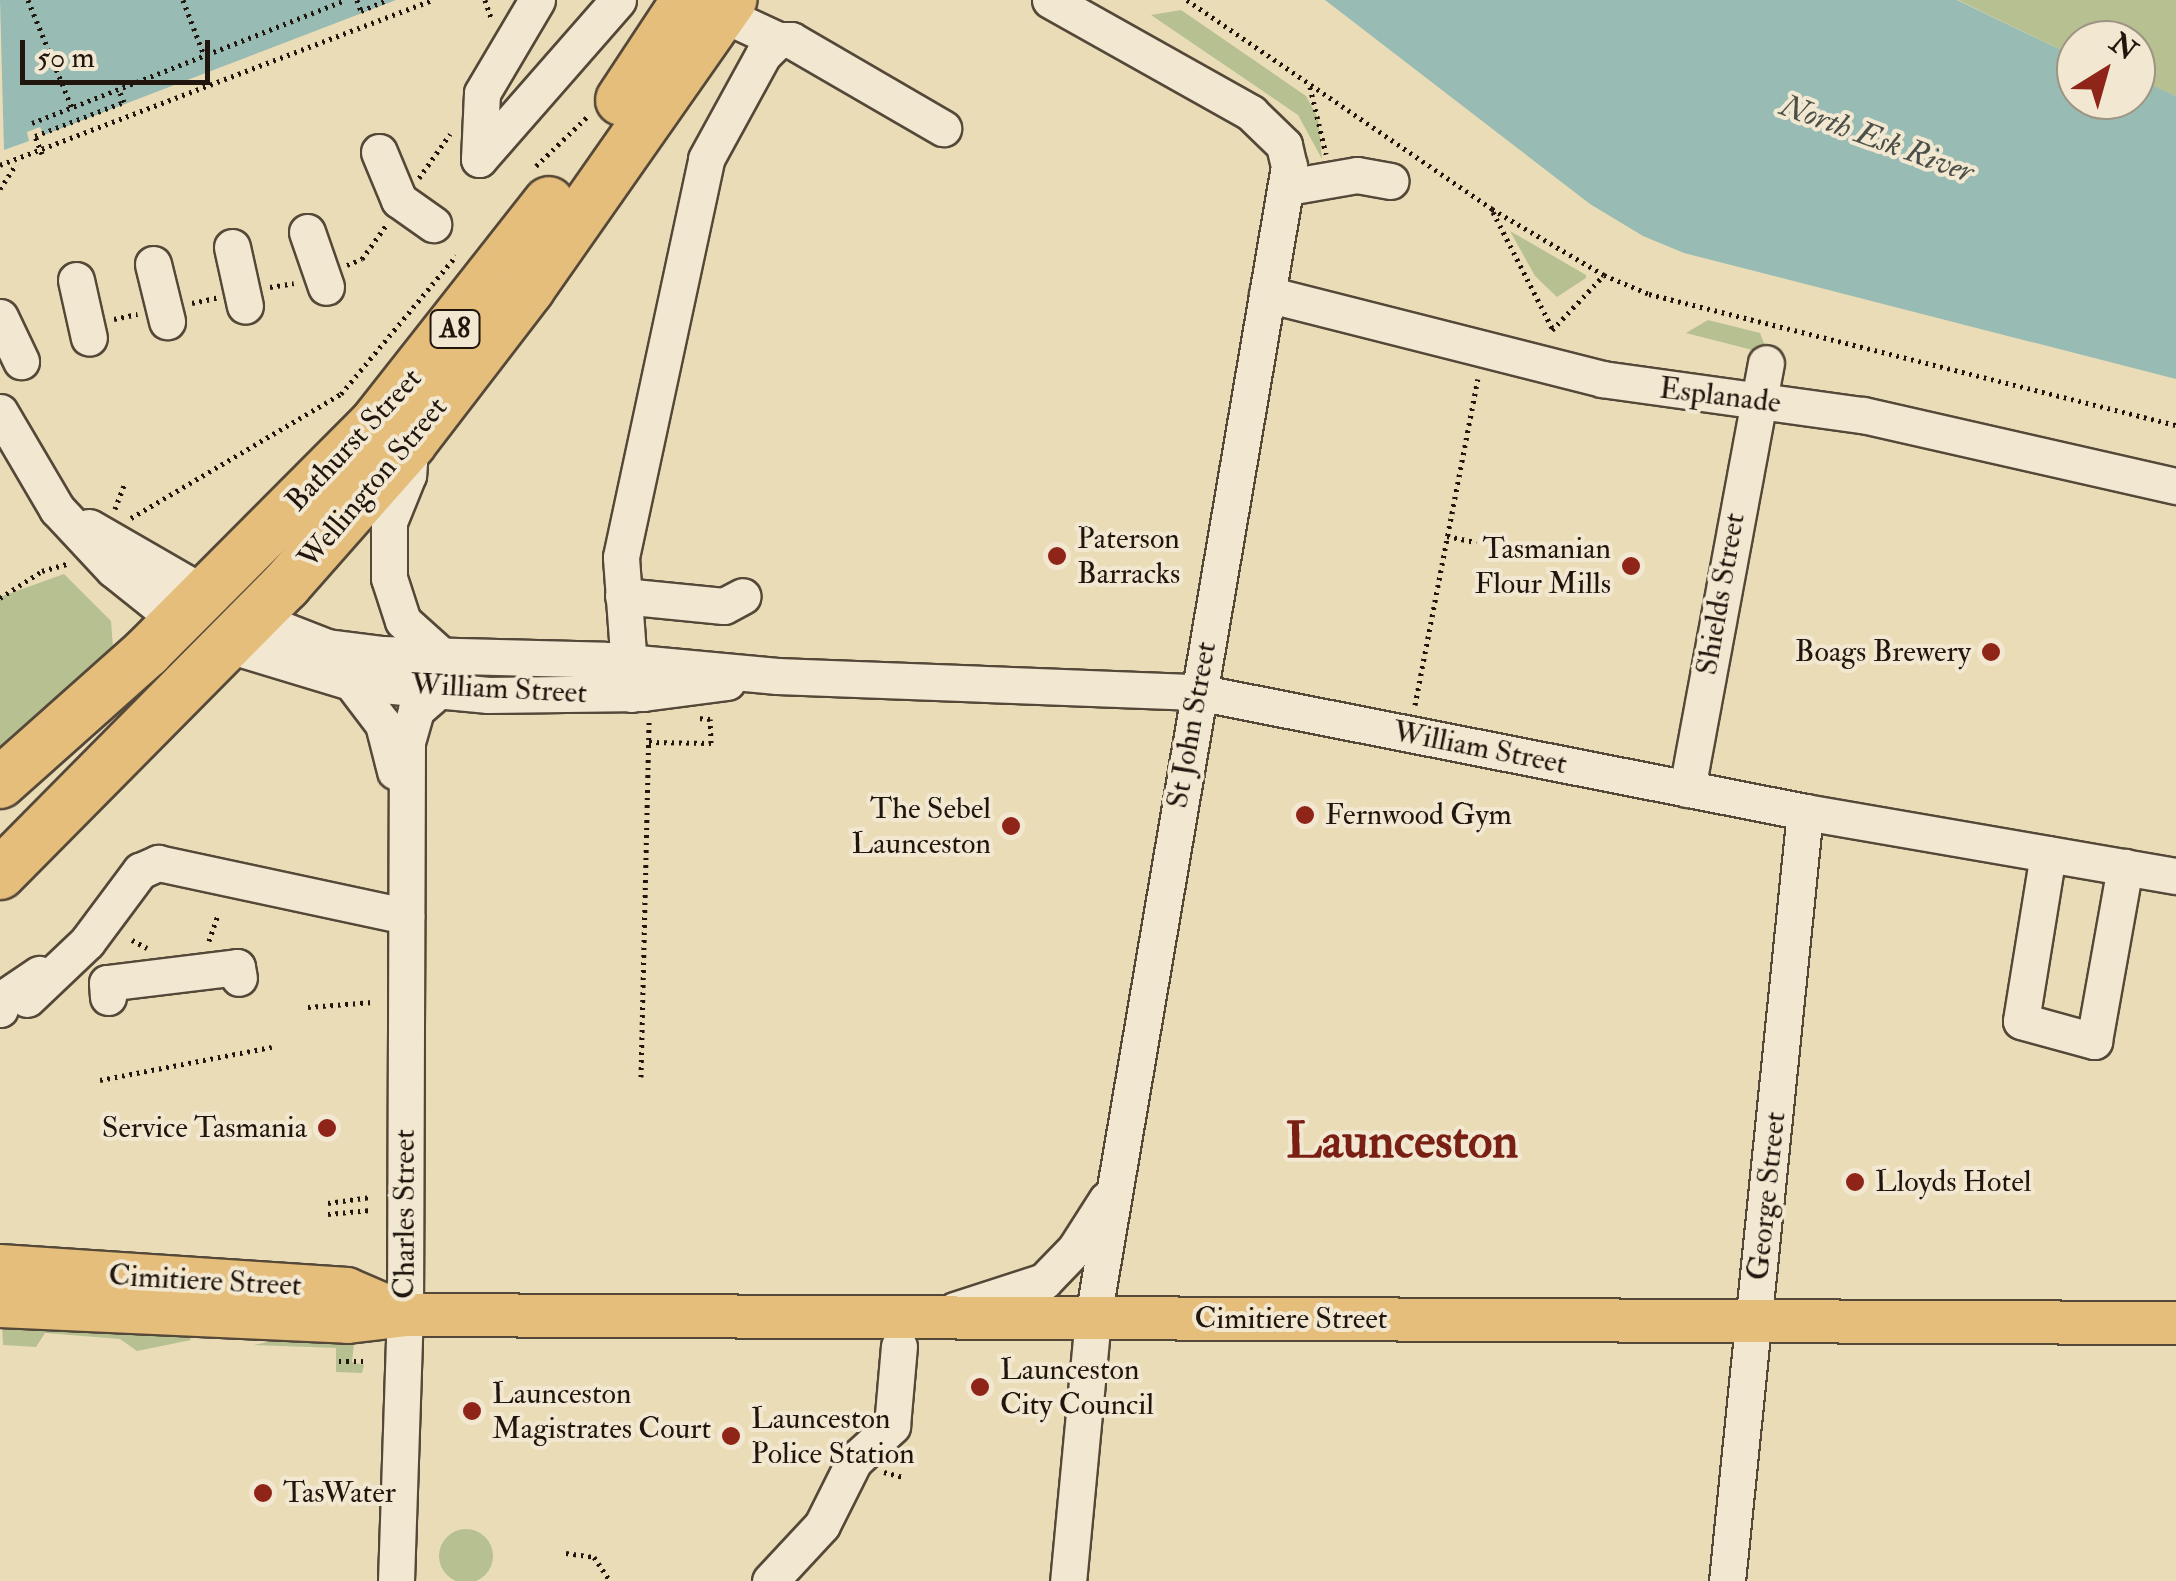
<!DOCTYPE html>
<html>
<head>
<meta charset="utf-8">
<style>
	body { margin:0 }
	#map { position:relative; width:2176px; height:1581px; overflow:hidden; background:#ebdcb8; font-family:"IM FELL Double Pica",serif }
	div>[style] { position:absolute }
	.green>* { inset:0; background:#b6c090 }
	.round { border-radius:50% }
	.water>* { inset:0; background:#98bbb3 }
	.path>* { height:5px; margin-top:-2.5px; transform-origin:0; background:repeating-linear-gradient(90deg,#21160e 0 2.5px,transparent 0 7.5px) }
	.roads { filter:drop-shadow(2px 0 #544838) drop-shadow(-2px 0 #544838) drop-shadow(0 2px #544838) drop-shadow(0 -2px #544838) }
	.minor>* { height:35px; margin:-17.5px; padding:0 17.5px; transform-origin:17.5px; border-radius:17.5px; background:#f2e8d1 }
	.major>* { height:42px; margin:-21px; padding:0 21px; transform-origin:21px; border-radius:21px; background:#e6be7c }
	.highway>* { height:50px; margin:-25px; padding:0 25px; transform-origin:25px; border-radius:25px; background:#e6be7c }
	.dots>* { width:28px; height:28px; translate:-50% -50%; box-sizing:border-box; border:5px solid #f2e8d1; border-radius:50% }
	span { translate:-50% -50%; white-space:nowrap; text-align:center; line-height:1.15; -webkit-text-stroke:8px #f2e8d1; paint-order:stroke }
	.shield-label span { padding:2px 8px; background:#f2e8d1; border:2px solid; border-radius:8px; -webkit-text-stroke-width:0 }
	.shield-label { font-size:28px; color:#21160e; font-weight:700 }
	.street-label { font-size:30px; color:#21160e }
	.poi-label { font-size:30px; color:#21160e }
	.left { translate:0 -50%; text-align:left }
	.right { translate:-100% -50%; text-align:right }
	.water-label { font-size:32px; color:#4b5048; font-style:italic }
	.town-label { font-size:50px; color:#7a1f14; font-weight:700 }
	.north { position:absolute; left:2056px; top:20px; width:100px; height:100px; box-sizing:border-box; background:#f2e8d1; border:2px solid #9e9483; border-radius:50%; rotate:37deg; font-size:28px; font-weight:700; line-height:40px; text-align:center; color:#21160e }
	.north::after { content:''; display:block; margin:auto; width:35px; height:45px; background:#8f2418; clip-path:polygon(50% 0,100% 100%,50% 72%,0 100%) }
	.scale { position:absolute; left:20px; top:40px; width:190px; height:45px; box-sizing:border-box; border:5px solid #21160e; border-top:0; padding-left:12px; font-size:30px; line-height:35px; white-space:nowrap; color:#21160e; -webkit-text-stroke:8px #f2e8d1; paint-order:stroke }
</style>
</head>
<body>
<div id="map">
	<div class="green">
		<i style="clip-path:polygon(1958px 0,2176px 0,2176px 96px,2136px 79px,2136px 40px,2076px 40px,2076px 57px)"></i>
		<i style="clip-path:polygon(1181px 10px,1306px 96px,1318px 118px,1322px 159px,1298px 115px,1151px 15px)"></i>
		<i style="clip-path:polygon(1510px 231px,1586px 275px,1586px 278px,1557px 297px,1535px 276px)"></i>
		<i style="clip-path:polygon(1708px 320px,1760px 333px,1768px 354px,1686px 333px)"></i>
		<i style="clip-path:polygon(64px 574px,111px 621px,114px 662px,0 757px,0 597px)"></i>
		<i style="clip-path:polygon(2px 1323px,187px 1330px,191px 1340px,137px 1351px,120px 1339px,45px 1333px,36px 1347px,3px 1345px)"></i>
		<i style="clip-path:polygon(281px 1339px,354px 1343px,352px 1362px,364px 1365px,362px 1373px,336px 1372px,336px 1348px,254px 1345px)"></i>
		<i class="round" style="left:439px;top:1529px;width:54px;height:54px"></i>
	</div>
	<div class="water">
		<i style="clip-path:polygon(0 0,396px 0,44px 135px,40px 127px,27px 132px,29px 141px,4px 150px)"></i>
		<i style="clip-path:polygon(1325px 0,1957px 0,2076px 57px,2076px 100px,2136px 100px,2136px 79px,2147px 83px,2176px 96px,2176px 379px,1684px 253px,1643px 236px,1590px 204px)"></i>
	</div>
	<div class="path">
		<i style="left:28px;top:0;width:117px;rotate:67.8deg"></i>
		<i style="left:183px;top:0;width:59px;rotate:69.1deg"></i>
		<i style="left:357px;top:0;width:12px;rotate:70deg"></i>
		<i style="left:361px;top:11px;width:28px;rotate:-23deg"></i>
		<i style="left:485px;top:0;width:21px;rotate:71deg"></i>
		<i style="left:1187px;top:0;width:370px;rotate:34.4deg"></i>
		<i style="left:1492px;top:209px;width:130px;rotate:30.5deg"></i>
		<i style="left:1604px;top:275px;width:49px;rotate:22.9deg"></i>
		<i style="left:1649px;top:294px;width:543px;rotate:13.96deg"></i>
		<i style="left:1310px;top:87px;width:69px;rotate:76.6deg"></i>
		<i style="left:32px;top:123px;width:337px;rotate:-21.4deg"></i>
		<i style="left:42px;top:154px;width:19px;rotate:-111deg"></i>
		<i style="left:35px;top:136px;width:95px;rotate:-20.9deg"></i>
		<i style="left:124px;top:102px;width:13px;rotate:-113deg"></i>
		<i style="left:0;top:165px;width:463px;rotate:-20.9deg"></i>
		<i style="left:536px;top:166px;width:74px;rotate:-43.9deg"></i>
		<i style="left:419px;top:178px;width:54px;rotate:-54.8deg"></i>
		<i style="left:0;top:189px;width:30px;rotate:-57deg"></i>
		<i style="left:1493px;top:212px;width:130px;rotate:63deg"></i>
		<i style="left:347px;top:265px;width:16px;rotate:-22deg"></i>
		<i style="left:362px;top:259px;width:43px;rotate:-54.5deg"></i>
		<i style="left:270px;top:287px;width:24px;rotate:-9deg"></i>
		<i style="left:192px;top:303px;width:25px;rotate:-12deg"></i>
		<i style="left:114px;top:319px;width:24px;rotate:-12deg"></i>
		<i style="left:1552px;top:330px;width:74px;rotate:-46.6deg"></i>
		<i style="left:115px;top:509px;width:28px;rotate:-69deg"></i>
		<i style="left:131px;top:518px;width:244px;rotate:-30.6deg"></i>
		<i style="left:341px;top:394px;width:180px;rotate:-50.2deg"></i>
		<i style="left:1447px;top:536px;width:30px;rotate:12deg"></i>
		<i style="left:0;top:598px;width:50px;rotate:-32.7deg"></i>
		<i style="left:42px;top:571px;width:29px;rotate:-16deg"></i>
		<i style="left:1415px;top:705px;width:332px;rotate:-79.1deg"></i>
		<i style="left:649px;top:742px;width:62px;rotate:0.9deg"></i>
		<i style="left:711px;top:743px;width:24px;rotate:-92deg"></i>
		<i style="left:710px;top:719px;width:13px;rotate:-176deg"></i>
		<i style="left:132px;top:940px;width:17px;rotate:28deg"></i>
		<i style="left:209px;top:941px;width:28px;rotate:-71deg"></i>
		<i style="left:308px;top:1007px;width:65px;rotate:-4.4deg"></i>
		<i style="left:641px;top:1077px;width:356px;rotate:-88.7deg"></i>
		<i style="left:100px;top:1080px;width:175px;rotate:-10.9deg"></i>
		<i style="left:328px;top:1203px;width:43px;rotate:-7.9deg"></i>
		<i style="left:328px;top:1214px;width:43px;rotate:-5.3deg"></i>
		<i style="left:339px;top:1361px;width:24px"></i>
		<i style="left:884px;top:1472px;width:20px;rotate:15deg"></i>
		<i style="left:566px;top:1553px;width:28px;rotate:8deg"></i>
		<i style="left:594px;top:1557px;width:29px;rotate:56deg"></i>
	</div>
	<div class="roads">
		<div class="minor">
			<i style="left:1050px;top:0;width:231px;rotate:29.3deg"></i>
			<i style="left:1251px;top:113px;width:46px;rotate:44.1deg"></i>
			<i style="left:1284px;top:145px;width:22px;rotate:77deg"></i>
			<i style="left:1289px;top:166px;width:1169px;rotate:99.66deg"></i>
			<i style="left:1093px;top:1318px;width:264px;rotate:95.4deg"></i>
			<i style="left:722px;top:14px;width:62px;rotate:24.9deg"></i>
			<i style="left:379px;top:152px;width:52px;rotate:67.4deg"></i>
			<i style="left:399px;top:200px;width:42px;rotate:35.2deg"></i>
			<i style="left:479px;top:159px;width:211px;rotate:-48.8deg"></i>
			<i style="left:479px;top:159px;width:66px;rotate:-87.4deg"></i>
			<i style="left:482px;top:93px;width:108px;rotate:-59.4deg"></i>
			<i style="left:1288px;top:187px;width:70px;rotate:-9.9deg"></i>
			<i style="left:1357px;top:175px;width:34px;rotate:10deg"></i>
			<i style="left:307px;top:232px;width:58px;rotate:70.9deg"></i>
			<i style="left:232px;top:247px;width:60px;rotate:77.6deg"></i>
			<i style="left:153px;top:264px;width:59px;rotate:76.2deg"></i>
			<i style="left:76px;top:280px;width:59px;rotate:77.4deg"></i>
			<i style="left:1267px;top:294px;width:346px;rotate:14.2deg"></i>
			<i style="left:1602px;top:379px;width:263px;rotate:7.9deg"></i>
			<i style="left:1863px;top:415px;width:321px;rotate:12.8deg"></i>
			<i style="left:0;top:317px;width:49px;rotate:64.5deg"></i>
			<i style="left:0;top:412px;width:113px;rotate:59.6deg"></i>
			<i style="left:57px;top:509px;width:82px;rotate:47deg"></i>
			<i style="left:113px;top:569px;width:83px;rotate:38.7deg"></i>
			<i style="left:410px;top:449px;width:26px;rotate:94deg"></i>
			<i style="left:408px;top:475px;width:51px;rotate:112deg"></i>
			<i style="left:389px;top:522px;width:56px;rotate:90deg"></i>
			<i style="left:389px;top:578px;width:45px;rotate:72deg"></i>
			<i style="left:403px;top:621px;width:52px;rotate:41.9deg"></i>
			<i style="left:89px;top:527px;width:134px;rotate:30deg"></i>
			<i style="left:623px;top:596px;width:101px;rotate:5.7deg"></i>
			<i style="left:724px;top:606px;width:21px;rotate:-28deg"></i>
			<i style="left:253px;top:618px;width:79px;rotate:21.4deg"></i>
			<i style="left:327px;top:647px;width:54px;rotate:7.4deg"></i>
			<i style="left:381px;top:654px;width:224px;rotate:1.5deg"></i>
			<i style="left:605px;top:660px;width:173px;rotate:5.3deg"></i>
			<i style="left:777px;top:676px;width:420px;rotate:2.2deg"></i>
			<i style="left:1197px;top:692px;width:620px;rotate:11.16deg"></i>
			<i style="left:1805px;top:812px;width:376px;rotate:9.8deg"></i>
			<i style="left:225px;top:644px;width:132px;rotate:16.8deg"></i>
			<i style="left:351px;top:682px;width:138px;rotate:5.4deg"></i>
			<i style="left:488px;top:695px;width:155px;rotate:-0.7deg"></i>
			<i style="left:643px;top:693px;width:85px;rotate:-7.5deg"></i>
			<i style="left:351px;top:682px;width:53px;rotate:52.7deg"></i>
			<i style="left:383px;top:724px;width:49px;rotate:75.7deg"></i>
			<i style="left:631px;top:694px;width:137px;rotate:-94.2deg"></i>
			<i style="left:621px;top:557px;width:407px;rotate:-77.9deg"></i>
			<i style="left:706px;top:159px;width:119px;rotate:-61.3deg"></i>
			<i style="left:763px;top:55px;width:21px;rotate:-45deg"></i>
			<i style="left:778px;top:40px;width:13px"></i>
			<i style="left:791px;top:40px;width:176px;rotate:30.1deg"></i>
			<i style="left:1687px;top:789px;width:433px;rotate:-79.5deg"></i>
			<i style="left:2048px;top:854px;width:169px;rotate:99.2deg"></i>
			<i style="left:2021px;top:1021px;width:76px;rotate:15.3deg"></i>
			<i style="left:2094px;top:1041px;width:177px;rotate:-79.9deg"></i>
			<i style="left:108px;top:997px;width:14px;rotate:-94deg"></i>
			<i style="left:107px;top:983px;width:131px;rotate:-7deg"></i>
			<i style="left:237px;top:967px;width:11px;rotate:80deg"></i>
			<i style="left:27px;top:999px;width:83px;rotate:-43.5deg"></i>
			<i style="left:87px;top:942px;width:89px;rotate:-53.3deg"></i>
			<i style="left:140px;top:871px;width:20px;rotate:-24deg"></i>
			<i style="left:158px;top:863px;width:254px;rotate:12.1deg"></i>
			<i style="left:0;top:1009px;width:10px;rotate:-79deg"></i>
			<i style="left:2px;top:999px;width:45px;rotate:-34deg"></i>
			<i style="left:955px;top:1310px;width:94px;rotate:-18deg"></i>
			<i style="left:1044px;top:1281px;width:45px;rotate:-45.9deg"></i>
			<i style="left:1075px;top:1249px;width:59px;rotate:-57.4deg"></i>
			<i style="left:396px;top:1581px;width:266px;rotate:-88.1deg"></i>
			<i style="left:405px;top:1315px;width:573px;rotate:-89.8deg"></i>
			<i style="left:407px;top:742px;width:33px;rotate:-74deg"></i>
			<i style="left:416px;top:710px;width:37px;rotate:-41deg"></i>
			<i style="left:770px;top:1581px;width:76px;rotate:-47.1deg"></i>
			<i style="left:822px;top:1525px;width:72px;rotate:-63.4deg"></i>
			<i style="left:854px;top:1461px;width:52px;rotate:-42.6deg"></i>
			<i style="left:892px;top:1426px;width:80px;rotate:-85deg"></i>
			<i style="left:1727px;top:1581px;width:773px;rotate:-84.21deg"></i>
		</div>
		<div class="major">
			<i style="left:0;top:1266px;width:348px;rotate:3.8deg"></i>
			<i style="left:347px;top:1289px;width:63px;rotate:23.3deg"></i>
			<i style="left:0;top:1306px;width:348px;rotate:2.6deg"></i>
			<i style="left:348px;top:1322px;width:57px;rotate:-7deg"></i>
			<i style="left:405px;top:1315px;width:1771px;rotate:0.26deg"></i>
		</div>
		<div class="highway">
			<i style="left:621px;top:100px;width:120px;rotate:-56.6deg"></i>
			<i style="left:0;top:783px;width:197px;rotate:-41.7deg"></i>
			<i style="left:147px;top:652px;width:323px;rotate:-45.1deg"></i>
			<i style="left:375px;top:423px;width:281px;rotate:-51.8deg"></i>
			<i style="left:0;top:874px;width:407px;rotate:-45.3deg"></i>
			<i style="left:286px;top:585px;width:189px;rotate:-48.6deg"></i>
			<i style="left:411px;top:443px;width:194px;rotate:-52.5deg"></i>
			<i style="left:529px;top:289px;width:353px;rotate:-55deg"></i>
		</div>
	</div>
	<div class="dots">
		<i style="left:1057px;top:556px;background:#8f2418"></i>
		<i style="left:1631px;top:566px;background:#8f2418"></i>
		<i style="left:1991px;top:652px;background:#8f2418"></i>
		<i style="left:1305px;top:815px;background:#8f2418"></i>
		<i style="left:1011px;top:826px;background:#8f2418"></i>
		<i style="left:327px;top:1128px;background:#8f2418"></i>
		<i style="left:1855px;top:1182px;background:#8f2418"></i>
		<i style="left:980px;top:1387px;background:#8f2418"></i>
		<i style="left:472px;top:1411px;background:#8f2418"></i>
		<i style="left:731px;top:1436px;background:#8f2418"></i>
		<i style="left:263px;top:1493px;background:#8f2418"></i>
	</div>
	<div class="shield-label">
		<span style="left:455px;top:329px">A8</span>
	</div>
	<div class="street-label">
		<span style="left:1720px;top:396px;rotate:7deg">Esplanade</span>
		<span style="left:354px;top:440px;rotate:-47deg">Bathurst Street</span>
		<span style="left:373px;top:483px;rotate:-50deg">Wellington Street</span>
		<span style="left:1721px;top:594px;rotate:-80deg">Shields Street</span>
		<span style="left:499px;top:689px;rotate:3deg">William Street</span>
		<span style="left:1192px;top:725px;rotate:-80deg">St John Street</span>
		<span style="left:1480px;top:748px;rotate:11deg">William Street</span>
		<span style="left:1767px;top:1196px;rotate:-84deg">George Street</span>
		<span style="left:405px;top:1214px;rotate:-90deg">Charles Street</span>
		<span style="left:205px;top:1281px;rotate:3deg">Cimitiere Street</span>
		<span style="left:1291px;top:1319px">Cimitiere Street</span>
	</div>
	<div class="poi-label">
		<span class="left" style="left:1077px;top:556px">Paterson<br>Barracks</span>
		<span class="right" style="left:1611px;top:566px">Tasmanian<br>Flour Mills</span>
		<span class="right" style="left:1971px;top:652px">Boags Brewery</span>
		<span class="right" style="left:991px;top:826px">The Sebel<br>Launceston</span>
		<span class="left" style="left:1325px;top:815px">Fernwood Gym</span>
		<span class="right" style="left:307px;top:1128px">Service Tasmania</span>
		<span class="left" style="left:1875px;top:1182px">Lloyds Hotel</span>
		<span class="left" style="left:1000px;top:1387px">Launceston<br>City Council</span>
		<span class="left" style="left:492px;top:1411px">Launceston<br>Magistrates Court</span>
		<span class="left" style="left:751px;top:1436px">Launceston<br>Police Station</span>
		<span class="left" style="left:283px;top:1493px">TasWater</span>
	</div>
	<div class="water-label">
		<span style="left:1877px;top:139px;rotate:20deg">North Esk River</span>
	</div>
	<div class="town-label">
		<span style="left:1402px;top:1142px">Launceston</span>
	</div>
	<div class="north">N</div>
	<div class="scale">50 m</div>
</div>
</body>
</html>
